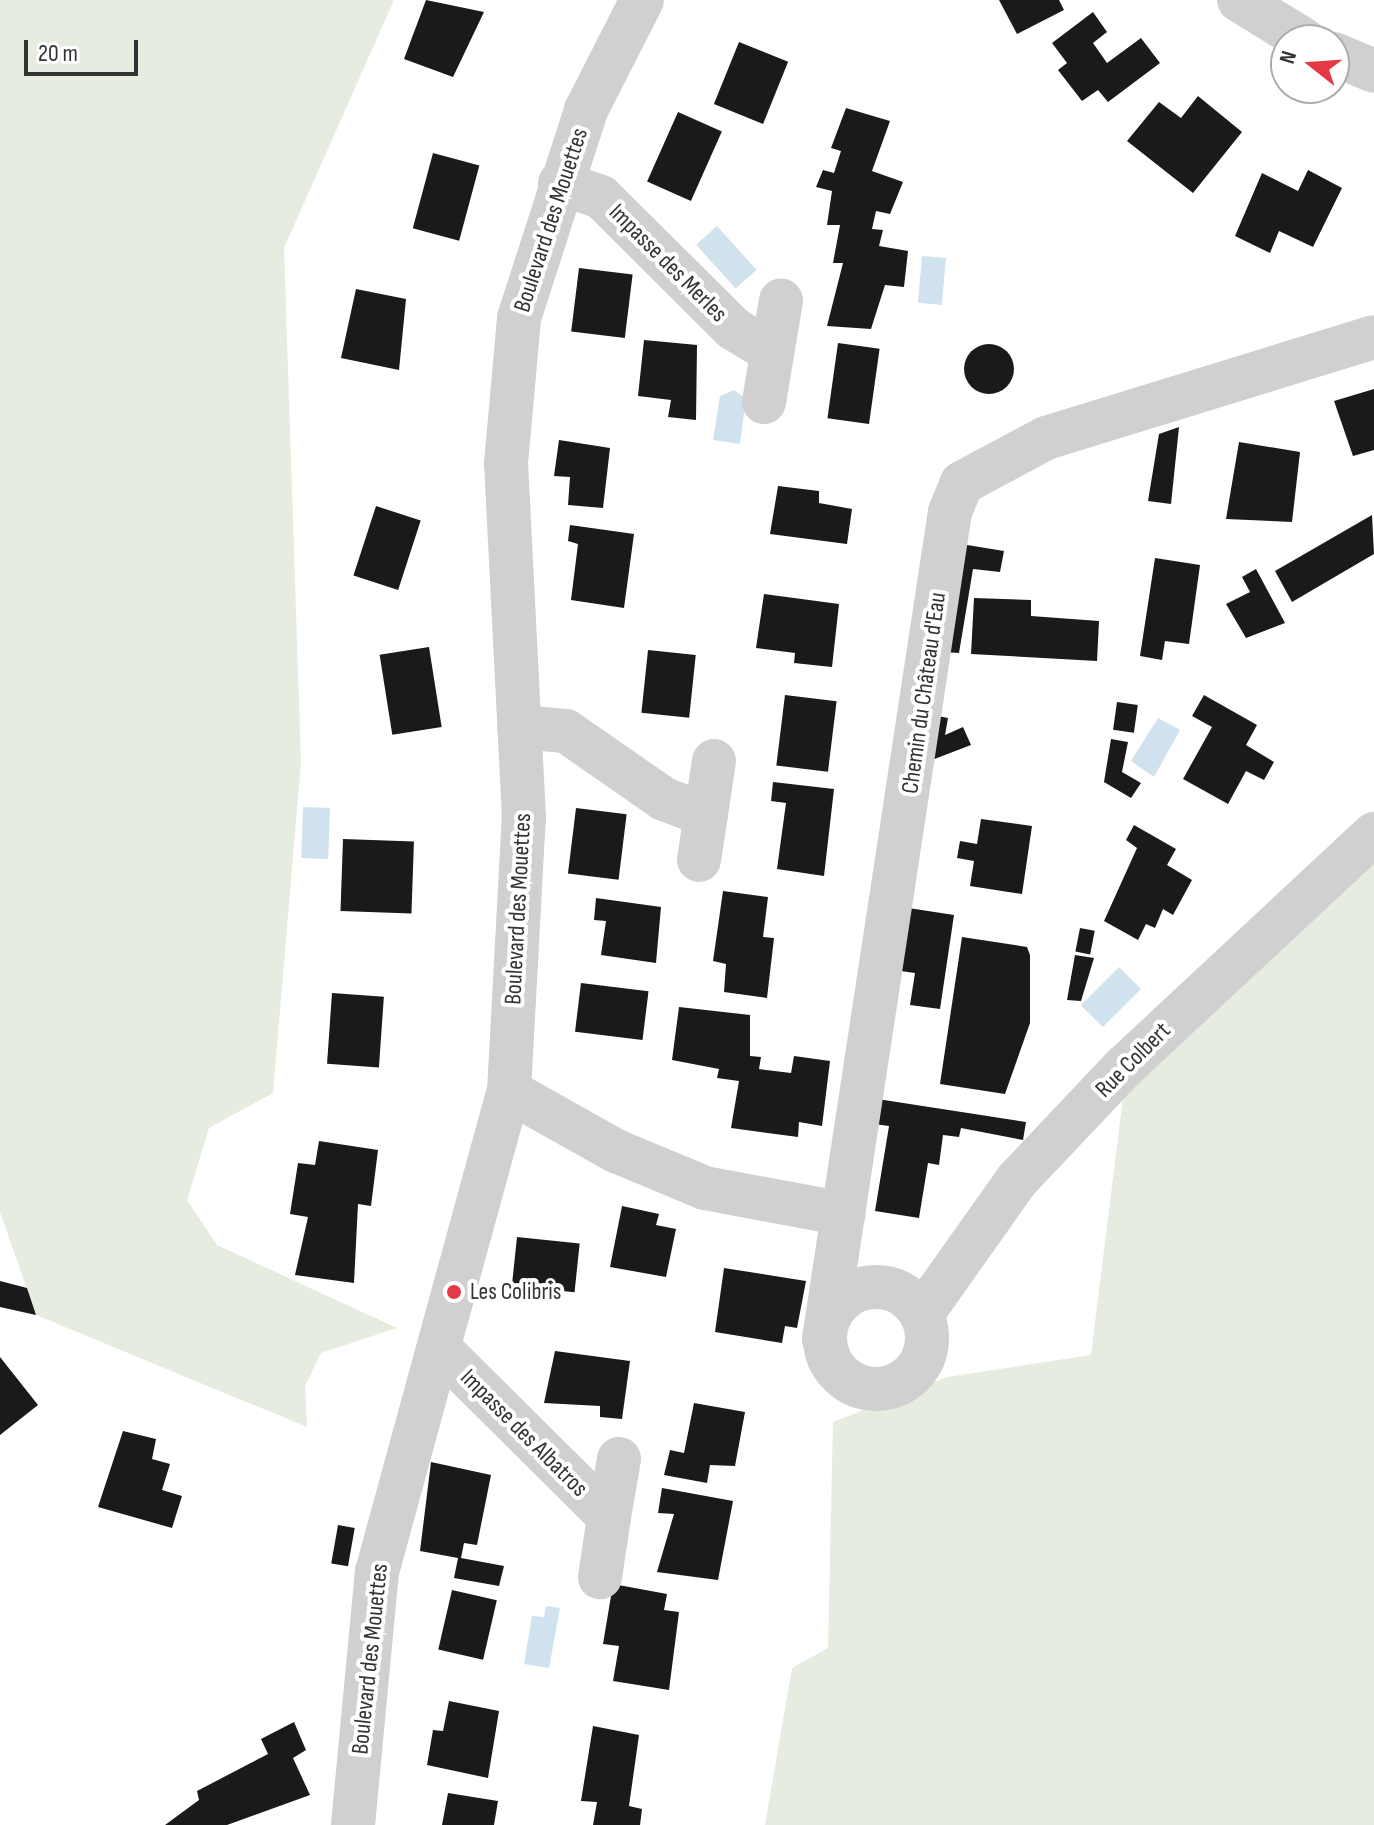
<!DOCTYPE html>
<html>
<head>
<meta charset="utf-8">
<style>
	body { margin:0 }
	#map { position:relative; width:1374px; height:1825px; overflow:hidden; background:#fff; font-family:"Sofia Sans Condensed",sans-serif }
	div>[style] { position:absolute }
	.green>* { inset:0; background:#e6ecdf }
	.water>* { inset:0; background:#cfe2ee; transform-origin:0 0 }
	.building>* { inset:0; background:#1a1a1a; transform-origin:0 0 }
	.round { border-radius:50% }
	.street>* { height:44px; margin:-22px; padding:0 22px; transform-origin:22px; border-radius:22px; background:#d0d0d0 }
	.street>.ring { margin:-22px; padding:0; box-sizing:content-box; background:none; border:44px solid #d0d0d0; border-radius:50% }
	.dots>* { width:22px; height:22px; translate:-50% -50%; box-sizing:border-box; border:4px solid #fff; border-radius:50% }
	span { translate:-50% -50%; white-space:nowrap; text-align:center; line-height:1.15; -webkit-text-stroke:8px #fff; paint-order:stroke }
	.street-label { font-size:24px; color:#333 }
	.poi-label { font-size:24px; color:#333 }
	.left { translate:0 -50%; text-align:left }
	.north { position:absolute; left:1270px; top:24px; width:80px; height:80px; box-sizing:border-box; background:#fff; border:2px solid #adadad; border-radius:50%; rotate:287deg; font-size:22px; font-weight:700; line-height:32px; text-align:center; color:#333 }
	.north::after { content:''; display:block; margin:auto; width:28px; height:36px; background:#e63946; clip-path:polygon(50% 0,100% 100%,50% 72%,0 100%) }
	.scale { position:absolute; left:24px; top:40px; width:114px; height:36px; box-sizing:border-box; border:4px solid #333; border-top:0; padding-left:10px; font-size:24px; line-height:28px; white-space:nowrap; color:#333; -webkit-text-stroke:6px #fff; paint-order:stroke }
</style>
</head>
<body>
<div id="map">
	<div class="green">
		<i style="clip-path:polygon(0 0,394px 0,284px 248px,301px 762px,273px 1093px,209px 1128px,187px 1200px,217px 1245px,397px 1328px,321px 1353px,305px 1386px,307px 1427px,36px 1315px,0 1212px)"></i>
		<i style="clip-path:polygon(1374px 857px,1374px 1825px,765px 1825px,792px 1668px,828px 1648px,833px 1422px,947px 1377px,1091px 1355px,1124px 1089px)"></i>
	</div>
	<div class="water">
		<i style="left:717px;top:226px;width:59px;height:28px;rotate:48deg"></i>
		<i style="left:922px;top:256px;width:24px;height:47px;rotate:5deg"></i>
		<i style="clip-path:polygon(734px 390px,746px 399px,740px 444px,713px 440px,720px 396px)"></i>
		<i style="clip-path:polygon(1158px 718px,1180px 730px,1154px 777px,1131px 761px)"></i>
		<i style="left:303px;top:807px;width:27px;height:51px;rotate:2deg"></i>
		<i style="left:1119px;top:967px;width:31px;height:54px;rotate:45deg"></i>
		<i style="clip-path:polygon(546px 1606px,560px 1608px,549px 1668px,524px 1664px,532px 1616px,544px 1617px)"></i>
	</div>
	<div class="building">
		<i style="clip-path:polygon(426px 0,484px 12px,453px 77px,404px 59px)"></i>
		<i style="clip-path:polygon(999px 0,1059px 0,1064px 10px,1017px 34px)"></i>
		<i style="clip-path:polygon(1093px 12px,1107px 32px,1093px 43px,1107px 63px,1141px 38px,1160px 63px,1108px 102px,1098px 90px,1082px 101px,1058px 70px,1067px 63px,1052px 43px)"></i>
		<i style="left:739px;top:42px;width:53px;height:67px;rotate:22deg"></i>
		<i style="clip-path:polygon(1198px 96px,1242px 132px,1193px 193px,1127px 141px,1159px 102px,1181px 118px)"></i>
		<i style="clip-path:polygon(846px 108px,890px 121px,872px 171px,903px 182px,890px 214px,876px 211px,872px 229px,883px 230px,879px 246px,908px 251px,904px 287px,885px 285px,871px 329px,827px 326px,843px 263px,833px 263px,840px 225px,827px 225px,832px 191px,816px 187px,823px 170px,834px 173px,841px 151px,831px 148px)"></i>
		<i style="left:678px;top:112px;width:48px;height:76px;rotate:24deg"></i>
		<i style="left:433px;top:153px;width:48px;height:78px;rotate:15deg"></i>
		<i style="clip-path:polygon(1308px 170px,1342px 188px,1313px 247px,1279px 231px,1270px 253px,1235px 236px,1262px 173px,1298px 191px)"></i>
		<i style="left:579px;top:268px;width:54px;height:64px;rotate:7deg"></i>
		<i style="clip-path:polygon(356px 289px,406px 299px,399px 370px,341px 358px)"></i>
		<i style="clip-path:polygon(644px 340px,697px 345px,696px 420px,668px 417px,671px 400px,638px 396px)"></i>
		<i style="left:838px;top:343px;width:42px;height:76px;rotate:8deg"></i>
		<i class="round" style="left:964px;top:344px;width:50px;height:50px"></i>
		<i style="clip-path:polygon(1374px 389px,1374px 450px,1353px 456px,1334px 401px)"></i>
		<i style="clip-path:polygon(1179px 427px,1171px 504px,1148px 501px,1159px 434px)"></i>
		<i style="clip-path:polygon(559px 440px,610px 448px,603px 508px,568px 505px,570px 477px,554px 476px)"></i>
		<i style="clip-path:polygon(1239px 442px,1300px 452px,1292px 522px,1226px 519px)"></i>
		<i style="clip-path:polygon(778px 486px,819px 491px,819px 503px,852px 509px,847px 544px,770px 534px)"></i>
		<i style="left:376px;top:506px;width:47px;height:73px;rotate:18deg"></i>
		<i style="clip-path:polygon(1372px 515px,1374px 554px,1292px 602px,1275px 571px)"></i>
		<i style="clip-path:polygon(570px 525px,634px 534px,624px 608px,571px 600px,578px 544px,568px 541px)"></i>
		<i style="clip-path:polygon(961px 544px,1004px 551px,1000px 572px,973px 569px,959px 653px,943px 652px)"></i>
		<i style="clip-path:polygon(1155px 558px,1200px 565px,1189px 644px,1165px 641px,1162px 660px,1140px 656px)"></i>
		<i style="clip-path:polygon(1256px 569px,1285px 623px,1246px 638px,1226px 604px,1250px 592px,1242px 577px)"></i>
		<i style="clip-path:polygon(764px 594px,839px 604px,832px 667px,794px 663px,795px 653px,756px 648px)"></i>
		<i style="clip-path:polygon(974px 598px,1031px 600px,1031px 616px,1099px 621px,1097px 661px,971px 654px)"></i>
		<i style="left:429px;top:647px;width:81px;height:50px;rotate:81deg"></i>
		<i style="left:648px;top:650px;width:48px;height:63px;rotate:6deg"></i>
		<i style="left:785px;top:695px;width:52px;height:71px;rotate:7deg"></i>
		<i style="clip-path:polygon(1204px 695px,1257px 725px,1246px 745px,1274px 762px,1264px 780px,1246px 771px,1228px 804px,1183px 779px,1212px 727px,1192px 716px)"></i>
		<i style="left:1117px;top:702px;width:21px;height:28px;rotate:8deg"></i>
		<i style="clip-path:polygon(933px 715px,948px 718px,945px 735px,963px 727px,971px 745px,924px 763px)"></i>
		<i style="clip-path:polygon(1111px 739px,1128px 742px,1122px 772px,1141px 783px,1131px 798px,1104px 782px)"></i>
		<i style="clip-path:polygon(773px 782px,834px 789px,824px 876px,777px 869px,786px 803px,771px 801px)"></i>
		<i style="left:576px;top:808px;width:51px;height:66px;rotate:7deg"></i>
		<i style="clip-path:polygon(981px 819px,1032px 826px,1022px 894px,970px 886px,974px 861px,957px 858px,960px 841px,977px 844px)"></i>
		<i style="clip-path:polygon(1134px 825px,1176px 849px,1167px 865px,1192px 880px,1173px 915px,1163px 909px,1155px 928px,1146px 924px,1138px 940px,1104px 921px,1137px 848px,1126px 840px)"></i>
		<i style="left:343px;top:839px;width:71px;height:72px;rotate:2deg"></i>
		<i style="clip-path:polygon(723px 891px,768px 897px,763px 937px,774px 938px,767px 998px,724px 992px,726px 964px,713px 961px)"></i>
		<i style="clip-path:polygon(596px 898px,661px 907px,656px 963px,601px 955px,606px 921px,594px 920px)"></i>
		<i style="clip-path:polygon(902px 907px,954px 915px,940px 1009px,910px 1005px,915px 973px,893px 970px)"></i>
		<i style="left:1080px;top:928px;width:15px;height:24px;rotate:11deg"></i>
		<i style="clip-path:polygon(962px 937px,1027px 947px,1030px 955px,1030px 1023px,1005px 1094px,940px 1084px)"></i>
		<i style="clip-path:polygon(1075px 955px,1094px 958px,1081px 1001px,1067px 1000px)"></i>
		<i style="left:581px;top:983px;width:68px;height:49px;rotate:7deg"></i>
		<i style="left:332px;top:993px;width:52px;height:71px;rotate:4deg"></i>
		<i style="clip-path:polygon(679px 1007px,750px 1015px,750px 1056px,761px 1057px,759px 1069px,791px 1073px,794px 1056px,830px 1061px,822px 1126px,799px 1122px,798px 1137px,731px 1128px,739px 1081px,717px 1078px,719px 1069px,672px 1060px)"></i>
		<i style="clip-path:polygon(871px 1098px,1026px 1122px,1023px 1140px,961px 1128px,959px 1137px,943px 1135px,939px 1165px,928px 1163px,919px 1218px,875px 1211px,889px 1126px,867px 1123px)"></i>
		<i style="clip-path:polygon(319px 1141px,378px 1150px,371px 1206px,358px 1204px,354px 1283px,295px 1275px,308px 1217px,290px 1214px,298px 1163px,315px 1165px)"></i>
		<i style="clip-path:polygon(622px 1206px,659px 1214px,656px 1225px,676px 1229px,666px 1277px,610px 1267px)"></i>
		<i style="left:517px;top:1237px;width:63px;height:49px;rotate:6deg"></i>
		<i style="clip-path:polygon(724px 1268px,806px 1281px,797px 1328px,785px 1326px,782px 1343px,715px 1332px)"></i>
		<i style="clip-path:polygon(0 1281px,27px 1288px,36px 1315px,0 1307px)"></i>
		<i style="clip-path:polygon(555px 1351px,630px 1361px,622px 1419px,600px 1417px,600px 1406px,544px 1403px)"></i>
		<i style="clip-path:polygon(0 1357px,38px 1405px,0 1435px)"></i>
		<i style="clip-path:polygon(694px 1403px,745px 1412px,735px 1466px,710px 1465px,707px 1483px,664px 1475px,670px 1450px,684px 1453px)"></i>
		<i style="clip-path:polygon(123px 1431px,156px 1439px,152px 1459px,170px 1464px,162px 1490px,182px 1496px,172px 1528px,98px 1507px)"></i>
		<i style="clip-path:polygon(431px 1462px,491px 1475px,477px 1545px,464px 1543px,461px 1558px,504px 1566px,499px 1586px,454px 1578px,458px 1558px,420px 1551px)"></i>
		<i style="clip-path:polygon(662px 1488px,733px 1501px,718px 1580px,657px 1572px,674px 1514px,658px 1513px)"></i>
		<i style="left:338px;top:1525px;width:17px;height:39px;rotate:10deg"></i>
		<i style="clip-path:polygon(613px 1584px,667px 1594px,664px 1610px,679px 1612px,669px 1690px,613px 1681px,619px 1646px,603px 1644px)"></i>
		<i style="left:452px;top:1590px;width:46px;height:61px;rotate:13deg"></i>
		<i style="clip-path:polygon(449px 1701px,499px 1711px,488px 1778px,427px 1765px,433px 1730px,443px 1731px)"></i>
		<i style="clip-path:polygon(294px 1722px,306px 1750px,293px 1758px,310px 1795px,227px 1825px,165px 1825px,199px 1800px,197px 1791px,268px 1754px,261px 1739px)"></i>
		<i style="clip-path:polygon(593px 1726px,639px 1735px,629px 1806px,642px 1809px,640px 1825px,593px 1825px,597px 1802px,581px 1801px)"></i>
		<i style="clip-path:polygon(448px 1793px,498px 1801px,494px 1825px,442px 1825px)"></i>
	</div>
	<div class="street">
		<i style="left:1239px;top:0;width:76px;rotate:31.6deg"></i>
		<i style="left:1334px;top:54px;width:43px;rotate:23deg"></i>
		<i style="left:560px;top:183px;width:43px;rotate:18.9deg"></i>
		<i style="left:601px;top:197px;width:187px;rotate:44.8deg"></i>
		<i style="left:734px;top:329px;width:44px;rotate:31.2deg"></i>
		<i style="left:764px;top:402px;width:103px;rotate:-80.5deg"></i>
		<i style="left:519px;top:727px;width:47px;rotate:4.9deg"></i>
		<i style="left:566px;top:731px;width:119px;rotate:34.8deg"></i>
		<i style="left:664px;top:799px;width:45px;rotate:20.9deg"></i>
		<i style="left:699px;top:860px;width:100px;rotate:-81.4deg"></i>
		<i style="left:509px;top:1091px;width:123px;rotate:29.3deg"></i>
		<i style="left:616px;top:1151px;width:96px;rotate:22.6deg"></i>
		<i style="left:705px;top:1188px;width:141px;rotate:10.6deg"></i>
		<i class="ring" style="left:825px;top:1287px;width:58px;height:58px"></i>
		<i style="left:922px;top:1314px;width:164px;rotate:-54.7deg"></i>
		<i style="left:1017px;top:1180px;width:156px;rotate:-46.6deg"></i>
		<i style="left:1124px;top:1067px;width:342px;rotate:-43deg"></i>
		<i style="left:824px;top:1339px;width:837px;rotate:-81.34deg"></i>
		<i style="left:950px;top:512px;width:31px;rotate:-68deg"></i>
		<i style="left:962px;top:483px;width:95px;rotate:-28.2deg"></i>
		<i style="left:1046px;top:438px;width:343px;rotate:-17.1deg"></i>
		<i style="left:440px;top:1349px;width:238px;rotate:44.8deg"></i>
		<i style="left:609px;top:1517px;width:61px;rotate:98.5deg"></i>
		<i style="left:609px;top:1517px;width:59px;rotate:-80.2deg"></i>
		<i style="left:353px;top:1825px;width:254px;rotate:-84.6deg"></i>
		<i style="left:377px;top:1572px;width:499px;rotate:-74.7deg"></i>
		<i style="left:509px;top:1091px;width:273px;rotate:-86.9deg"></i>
		<i style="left:524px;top:818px;width:354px;rotate:-92.9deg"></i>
		<i style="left:506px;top:464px;width:147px;rotate:-84.9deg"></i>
		<i style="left:519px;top:318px;width:219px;rotate:-72.1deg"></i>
		<i style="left:586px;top:110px;width:123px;rotate:-63deg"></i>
	</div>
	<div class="dots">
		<i style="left:454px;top:1292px;background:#e63946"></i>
	</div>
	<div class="street-label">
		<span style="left:551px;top:220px;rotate:-72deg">Boulevard des Mouettes</span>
		<span style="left:668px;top:263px;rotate:45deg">Impasse des Merles</span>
		<span style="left:924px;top:693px;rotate:-82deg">Chemin du Château d'Eau</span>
		<span style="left:518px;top:909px;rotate:-87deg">Boulevard des Mouettes</span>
		<span style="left:1133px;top:1060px;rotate:-45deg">Rue Colbert</span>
		<span style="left:524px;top:1433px;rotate:45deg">Impasse des Albatros</span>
		<span style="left:370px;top:1659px;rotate:-84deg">Boulevard des Mouettes</span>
	</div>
	<div class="poi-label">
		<span class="left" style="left:470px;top:1292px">Les Colibris</span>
	</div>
	<div class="north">N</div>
	<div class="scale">20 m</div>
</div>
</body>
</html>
